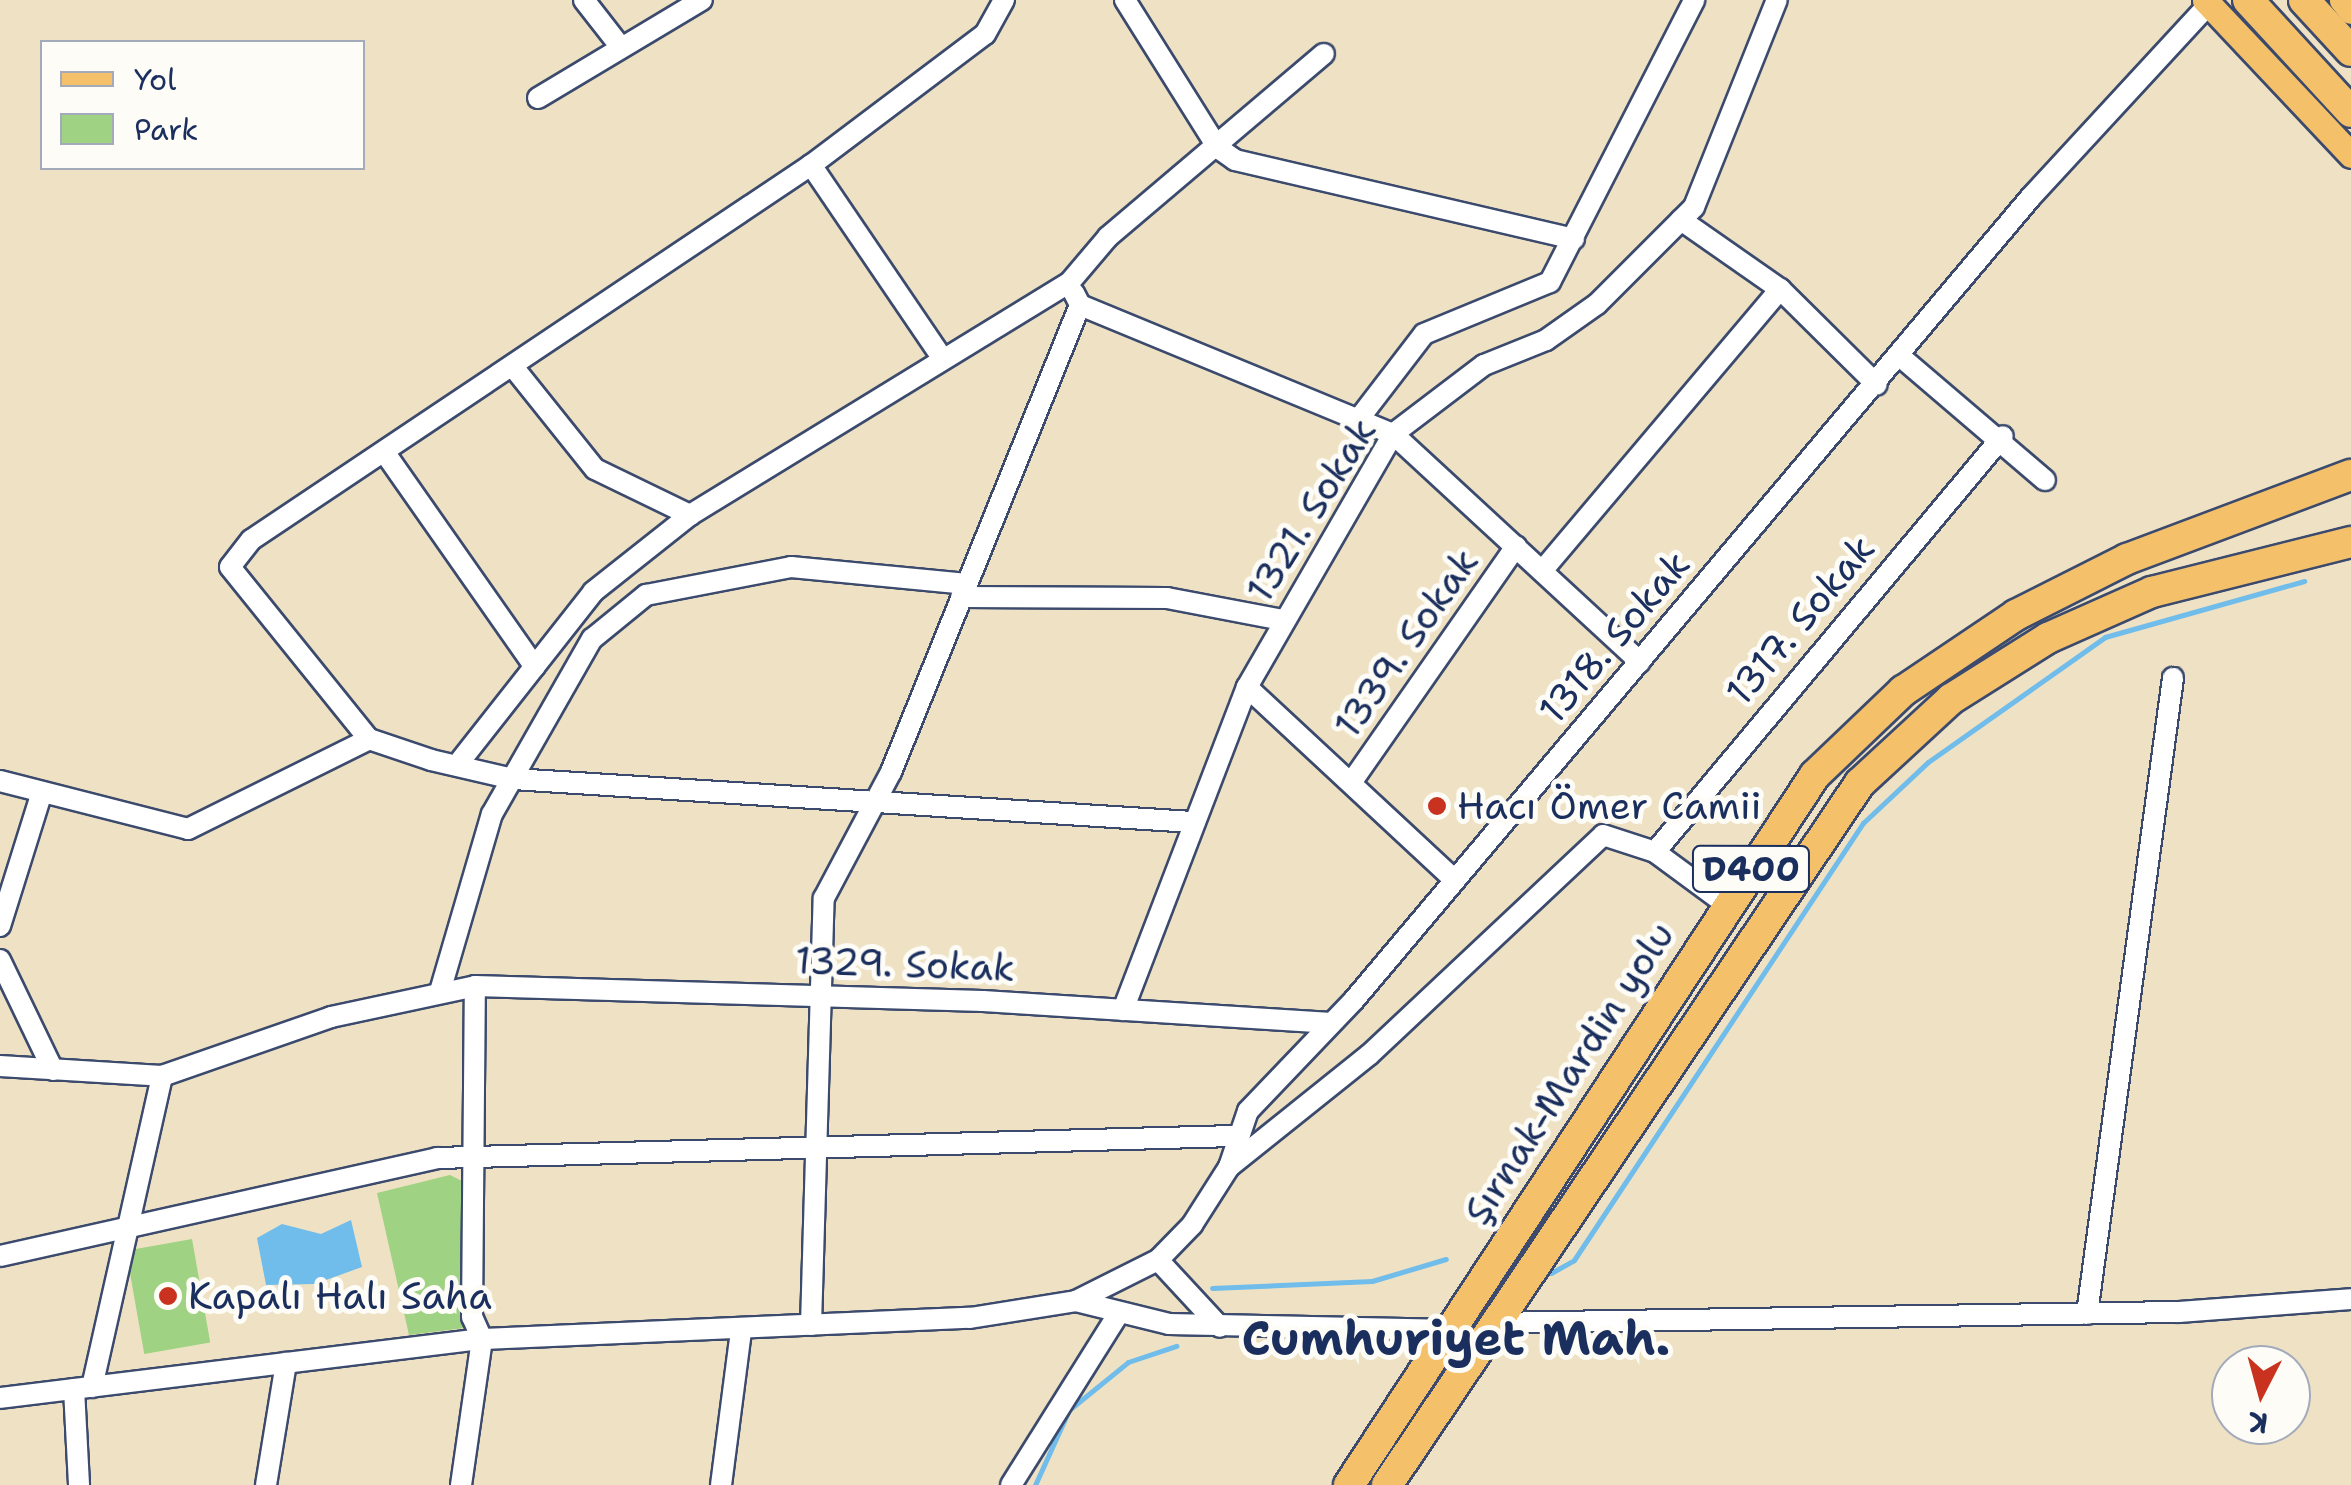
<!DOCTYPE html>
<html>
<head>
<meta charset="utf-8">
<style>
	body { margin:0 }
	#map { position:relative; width:2351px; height:1485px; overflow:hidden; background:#efe2c4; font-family:"Shantell Sans",sans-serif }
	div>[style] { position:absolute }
	.green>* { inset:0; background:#9fd282; transform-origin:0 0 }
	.water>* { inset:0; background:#70bcea }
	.stream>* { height:5px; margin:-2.5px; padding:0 2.5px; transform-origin:2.5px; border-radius:2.5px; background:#70bcea }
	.roads { filter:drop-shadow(2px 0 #3b4a6d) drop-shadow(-2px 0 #3b4a6d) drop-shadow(0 2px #3b4a6d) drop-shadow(0 -2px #3b4a6d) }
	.minor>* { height:20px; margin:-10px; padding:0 10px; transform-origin:10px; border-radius:10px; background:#fff }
	.major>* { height:25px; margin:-12.5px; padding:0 12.5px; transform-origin:12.5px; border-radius:12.5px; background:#f4c16a }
	.highway>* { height:30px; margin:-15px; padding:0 15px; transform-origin:15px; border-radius:15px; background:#f4c16a }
	.dots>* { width:28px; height:28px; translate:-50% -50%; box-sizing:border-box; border:5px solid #fdfcf7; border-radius:50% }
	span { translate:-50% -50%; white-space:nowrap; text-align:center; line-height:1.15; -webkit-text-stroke:10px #fdfcf7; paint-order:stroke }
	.shield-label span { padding:2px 8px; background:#fdfcf7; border:2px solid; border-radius:8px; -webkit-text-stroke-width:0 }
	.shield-label { font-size:35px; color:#1b2f5e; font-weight:700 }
	.street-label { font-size:38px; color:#1b2f5e }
	.poi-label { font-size:38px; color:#1b2f5e }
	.left { translate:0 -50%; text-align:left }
	.district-label { font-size:48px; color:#1b2f5e; font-weight:700 }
	.legend { position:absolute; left:40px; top:40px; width:325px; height:130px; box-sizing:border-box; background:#fdfcf7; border:2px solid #a3aaba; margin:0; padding:12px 18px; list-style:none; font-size:30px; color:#1b2f5e }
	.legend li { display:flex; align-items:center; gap:20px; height:50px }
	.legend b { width:50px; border:2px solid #a3aaba }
	.north { position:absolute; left:2211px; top:1345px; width:100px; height:100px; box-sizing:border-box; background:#fdfcf7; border:2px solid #a3aaba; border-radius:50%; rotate:186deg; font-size:28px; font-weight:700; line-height:40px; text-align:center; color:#1b2f5e }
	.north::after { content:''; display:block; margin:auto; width:35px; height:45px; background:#c8321e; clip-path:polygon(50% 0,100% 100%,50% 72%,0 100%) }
</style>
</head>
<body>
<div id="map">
	<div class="green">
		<i style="clip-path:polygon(450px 1175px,466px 1183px,464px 1328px,409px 1335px,377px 1193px)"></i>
		<i style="left:192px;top:1239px;width:105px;height:67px;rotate:80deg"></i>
	</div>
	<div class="water">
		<i style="clip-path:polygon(351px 1220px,362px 1267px,315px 1284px,266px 1285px,257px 1238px,282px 1224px,321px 1234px)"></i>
	</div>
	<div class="stream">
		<i style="left:1551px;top:1273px;width:26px;rotate:-29deg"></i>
		<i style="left:1574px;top:1260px;width:524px;rotate:-56.52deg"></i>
		<i style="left:1863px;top:823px;width:89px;rotate:-43.2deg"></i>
		<i style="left:1928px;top:762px;width:217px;rotate:-35.2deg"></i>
		<i style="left:2105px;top:637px;width:207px;rotate:-15.7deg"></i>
		<i style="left:1212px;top:1288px;width:160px;rotate:-2.5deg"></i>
		<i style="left:1372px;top:1281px;width:77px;rotate:-16.6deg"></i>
		<i style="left:1035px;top:1485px;width:82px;rotate:-65.6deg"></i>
		<i style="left:1069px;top:1410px;width:76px;rotate:-39.1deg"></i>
		<i style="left:1128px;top:1362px;width:51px;rotate:-18.4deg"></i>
	</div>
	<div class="roads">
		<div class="minor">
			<i style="left:584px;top:0;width:57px;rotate:52.1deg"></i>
			<i style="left:1004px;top:0;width:39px;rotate:119deg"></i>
			<i style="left:985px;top:34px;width:218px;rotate:143deg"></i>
			<i style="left:811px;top:165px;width:674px;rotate:146.19deg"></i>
			<i style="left:251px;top:540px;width:34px;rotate:128deg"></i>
			<i style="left:230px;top:567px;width:221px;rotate:51.1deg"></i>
			<i style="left:369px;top:739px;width:65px;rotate:18.7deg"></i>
			<i style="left:431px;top:760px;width:84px;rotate:13deg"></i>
			<i style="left:513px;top:779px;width:681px;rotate:3.62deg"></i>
			<i style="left:1125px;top:0;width:175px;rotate:57.9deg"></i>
			<i style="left:1218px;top:148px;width:21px;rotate:35deg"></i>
			<i style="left:1235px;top:160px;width:348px;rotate:13.1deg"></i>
			<i style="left:538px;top:98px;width:191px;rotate:-30.9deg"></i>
			<i style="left:811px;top:165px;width:230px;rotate:55.8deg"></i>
			<i style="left:1681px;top:220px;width:121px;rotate:34.9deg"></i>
			<i style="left:1780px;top:289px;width:136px;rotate:44.7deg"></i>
			<i style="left:1074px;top:293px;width:13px;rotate:63deg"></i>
			<i style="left:1080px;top:305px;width:339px;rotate:22.4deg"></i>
			<i style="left:1393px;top:434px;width:336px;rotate:42.7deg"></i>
			<i style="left:1902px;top:358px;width:188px;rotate:40.5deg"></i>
			<i style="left:514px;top:368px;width:129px;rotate:51.3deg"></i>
			<i style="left:595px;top:469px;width:106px;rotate:25.8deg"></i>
			<i style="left:1358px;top:420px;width:108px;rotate:-52.5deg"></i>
			<i style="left:1424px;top:334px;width:136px;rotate:-22.4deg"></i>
			<i style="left:1550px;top:282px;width:317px;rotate:-62.9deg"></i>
			<i style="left:385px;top:453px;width:261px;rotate:55deg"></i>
			<i style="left:1542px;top:571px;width:369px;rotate:-49.8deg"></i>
			<i style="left:961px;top:597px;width:206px;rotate:0.3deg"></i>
			<i style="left:1167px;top:598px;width:117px;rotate:10.8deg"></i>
			<i style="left:1247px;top:687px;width:284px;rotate:42.9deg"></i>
			<i style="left:461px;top:760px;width:214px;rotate:-51.8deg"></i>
			<i style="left:593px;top:592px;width:124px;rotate:-38.4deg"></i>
			<i style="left:690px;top:515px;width:444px;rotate:-31.5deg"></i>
			<i style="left:1069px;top:283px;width:60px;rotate:-49.7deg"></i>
			<i style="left:1108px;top:237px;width:283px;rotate:-40.3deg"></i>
			<i style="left:1353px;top:780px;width:285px;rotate:-55.1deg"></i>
			<i style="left:0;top:781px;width:194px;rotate:14.3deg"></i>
			<i style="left:188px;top:829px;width:202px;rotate:-26.4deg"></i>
			<i style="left:1655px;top:852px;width:542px;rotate:-50.09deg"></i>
			<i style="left:0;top:926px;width:137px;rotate:-72.6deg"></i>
			<i style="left:0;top:960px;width:122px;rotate:64.3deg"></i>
			<i style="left:441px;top:988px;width:181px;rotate:-73.7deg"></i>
			<i style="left:492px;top:814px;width:202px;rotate:-60.3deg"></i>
			<i style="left:592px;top:639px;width:70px;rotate:-39.2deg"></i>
			<i style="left:646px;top:595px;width:148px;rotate:-10.9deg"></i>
			<i style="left:791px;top:567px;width:177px;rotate:5.5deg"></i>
			<i style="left:1123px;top:1010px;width:346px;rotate:-69deg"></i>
			<i style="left:1247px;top:687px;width:292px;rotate:-60deg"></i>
			<i style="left:1393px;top:434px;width:114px;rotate:-37.2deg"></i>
			<i style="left:1484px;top:365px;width:67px;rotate:-22deg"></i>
			<i style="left:1546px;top:340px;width:62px;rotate:-35.2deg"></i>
			<i style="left:1597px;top:304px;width:137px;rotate:-45deg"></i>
			<i style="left:1694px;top:207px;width:223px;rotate:-68.2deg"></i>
			<i style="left:0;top:1066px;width:162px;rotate:3.5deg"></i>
			<i style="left:162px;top:1076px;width:179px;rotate:-19.2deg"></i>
			<i style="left:331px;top:1017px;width:147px;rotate:-12.1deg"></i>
			<i style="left:475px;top:986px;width:508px;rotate:1.69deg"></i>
			<i style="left:983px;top:1001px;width:349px;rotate:3.6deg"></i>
			<i style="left:1229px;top:1167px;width:179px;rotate:-38.7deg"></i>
			<i style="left:1369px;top:1055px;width:321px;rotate:-43.2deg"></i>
			<i style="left:1603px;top:835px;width:55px;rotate:18.1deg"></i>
			<i style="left:1655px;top:852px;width:89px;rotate:36.4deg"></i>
			<i style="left:0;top:1256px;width:448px;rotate:-12.6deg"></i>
			<i style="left:437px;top:1158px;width:798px;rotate:-1.58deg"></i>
			<i style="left:1158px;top:1260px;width:91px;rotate:47.2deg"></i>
			<i style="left:1076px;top:1301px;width:92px;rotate:-26.6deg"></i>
			<i style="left:1158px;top:1260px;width:49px;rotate:-45.8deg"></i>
			<i style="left:1192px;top:1225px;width:69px;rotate:-57.5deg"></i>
			<i style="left:1229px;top:1167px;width:59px;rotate:-71.3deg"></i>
			<i style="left:1248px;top:1111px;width:153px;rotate:-46.3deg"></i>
			<i style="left:1354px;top:1000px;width:1049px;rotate:-49.87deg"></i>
			<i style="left:2030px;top:198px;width:264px;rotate:-47.3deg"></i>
			<i style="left:2087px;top:1314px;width:642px;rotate:-82.3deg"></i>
			<i style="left:1492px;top:1323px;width:687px;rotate:-0.92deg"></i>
			<i style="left:2179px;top:1312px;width:172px;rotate:-4.3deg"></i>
			<i style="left:811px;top:1325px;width:427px;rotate:-88.3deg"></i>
			<i style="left:824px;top:898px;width:143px;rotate:-62deg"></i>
			<i style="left:891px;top:772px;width:504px;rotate:-67.97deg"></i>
			<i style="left:92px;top:1387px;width:319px;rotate:-77.3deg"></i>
			<i style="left:74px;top:1389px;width:96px;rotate:87deg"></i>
			<i style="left:0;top:1398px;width:486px;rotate:-7deg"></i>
			<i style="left:482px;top:1339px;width:488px;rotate:-2.5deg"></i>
			<i style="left:970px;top:1318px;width:107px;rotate:-9.1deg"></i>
			<i style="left:1076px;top:1301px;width:96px;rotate:13.9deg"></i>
			<i style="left:1169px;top:1324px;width:284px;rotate:1.2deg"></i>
			<i style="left:266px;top:1485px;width:124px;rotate:-80.7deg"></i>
			<i style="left:461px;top:1485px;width:148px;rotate:-81.8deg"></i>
			<i style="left:482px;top:1339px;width:24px;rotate:-114deg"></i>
			<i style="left:472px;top:1317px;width:331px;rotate:-89.5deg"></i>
			<i style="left:721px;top:1485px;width:156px;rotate:-82.6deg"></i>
			<i style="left:1011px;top:1485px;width:203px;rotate:-57.9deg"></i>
		</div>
		<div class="major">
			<i style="left:2205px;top:0;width:213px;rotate:46.7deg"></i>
			<i style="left:2342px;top:0;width:14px;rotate:51deg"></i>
		</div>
		<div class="highway">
			<i style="left:2248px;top:0;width:152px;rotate:47.4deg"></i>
			<i style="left:2304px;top:0;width:69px;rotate:47.3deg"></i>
			<i style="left:1349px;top:1485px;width:849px;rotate:-56.72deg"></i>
			<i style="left:1815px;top:775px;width:122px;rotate:-43.7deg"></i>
			<i style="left:1903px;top:691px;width:136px;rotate:-33.9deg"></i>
			<i style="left:2016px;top:615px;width:124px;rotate:-26.8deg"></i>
			<i style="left:2127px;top:559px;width:239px;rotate:-20.6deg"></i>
			<i style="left:1387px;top:1485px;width:846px;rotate:-56.03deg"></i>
			<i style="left:1860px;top:783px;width:124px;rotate:-42.7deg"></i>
			<i style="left:1951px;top:699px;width:115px;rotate:-32.2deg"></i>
			<i style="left:2048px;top:638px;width:114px;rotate:-23.9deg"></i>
			<i style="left:2152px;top:592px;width:205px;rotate:-14.1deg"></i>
		</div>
	</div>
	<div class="dots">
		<i style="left:1437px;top:806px;background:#c8321e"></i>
		<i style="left:168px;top:1296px;background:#c8321e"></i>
	</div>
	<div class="shield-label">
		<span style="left:1751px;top:869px">D400</span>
	</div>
	<div class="street-label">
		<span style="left:1311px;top:510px;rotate:-58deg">1321. Sokak</span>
		<span style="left:1800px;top:620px;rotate:-50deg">1317. Sokak</span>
		<span style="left:1614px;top:637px;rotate:-50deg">1318. Sokak</span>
		<span style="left:1406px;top:643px;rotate:-55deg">1339. Sokak</span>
		<span style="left:905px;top:964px;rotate:2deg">1329. Sokak</span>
		<span style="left:1569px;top:1073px;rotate:-57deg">Şırnak-Mardin yolu</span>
	</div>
	<div class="poi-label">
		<span class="left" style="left:1457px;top:806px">Hacı Ömer Camii</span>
		<span class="left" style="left:188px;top:1296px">Kapalı Halı Saha</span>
	</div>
	<div class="district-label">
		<span style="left:1456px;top:1339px">Cumhuriyet Mah.</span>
	</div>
	<ul class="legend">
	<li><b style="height:12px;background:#f4c16a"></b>Yol</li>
	<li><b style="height:28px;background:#9fd282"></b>Park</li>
	</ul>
	<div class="north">K</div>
</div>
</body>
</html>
